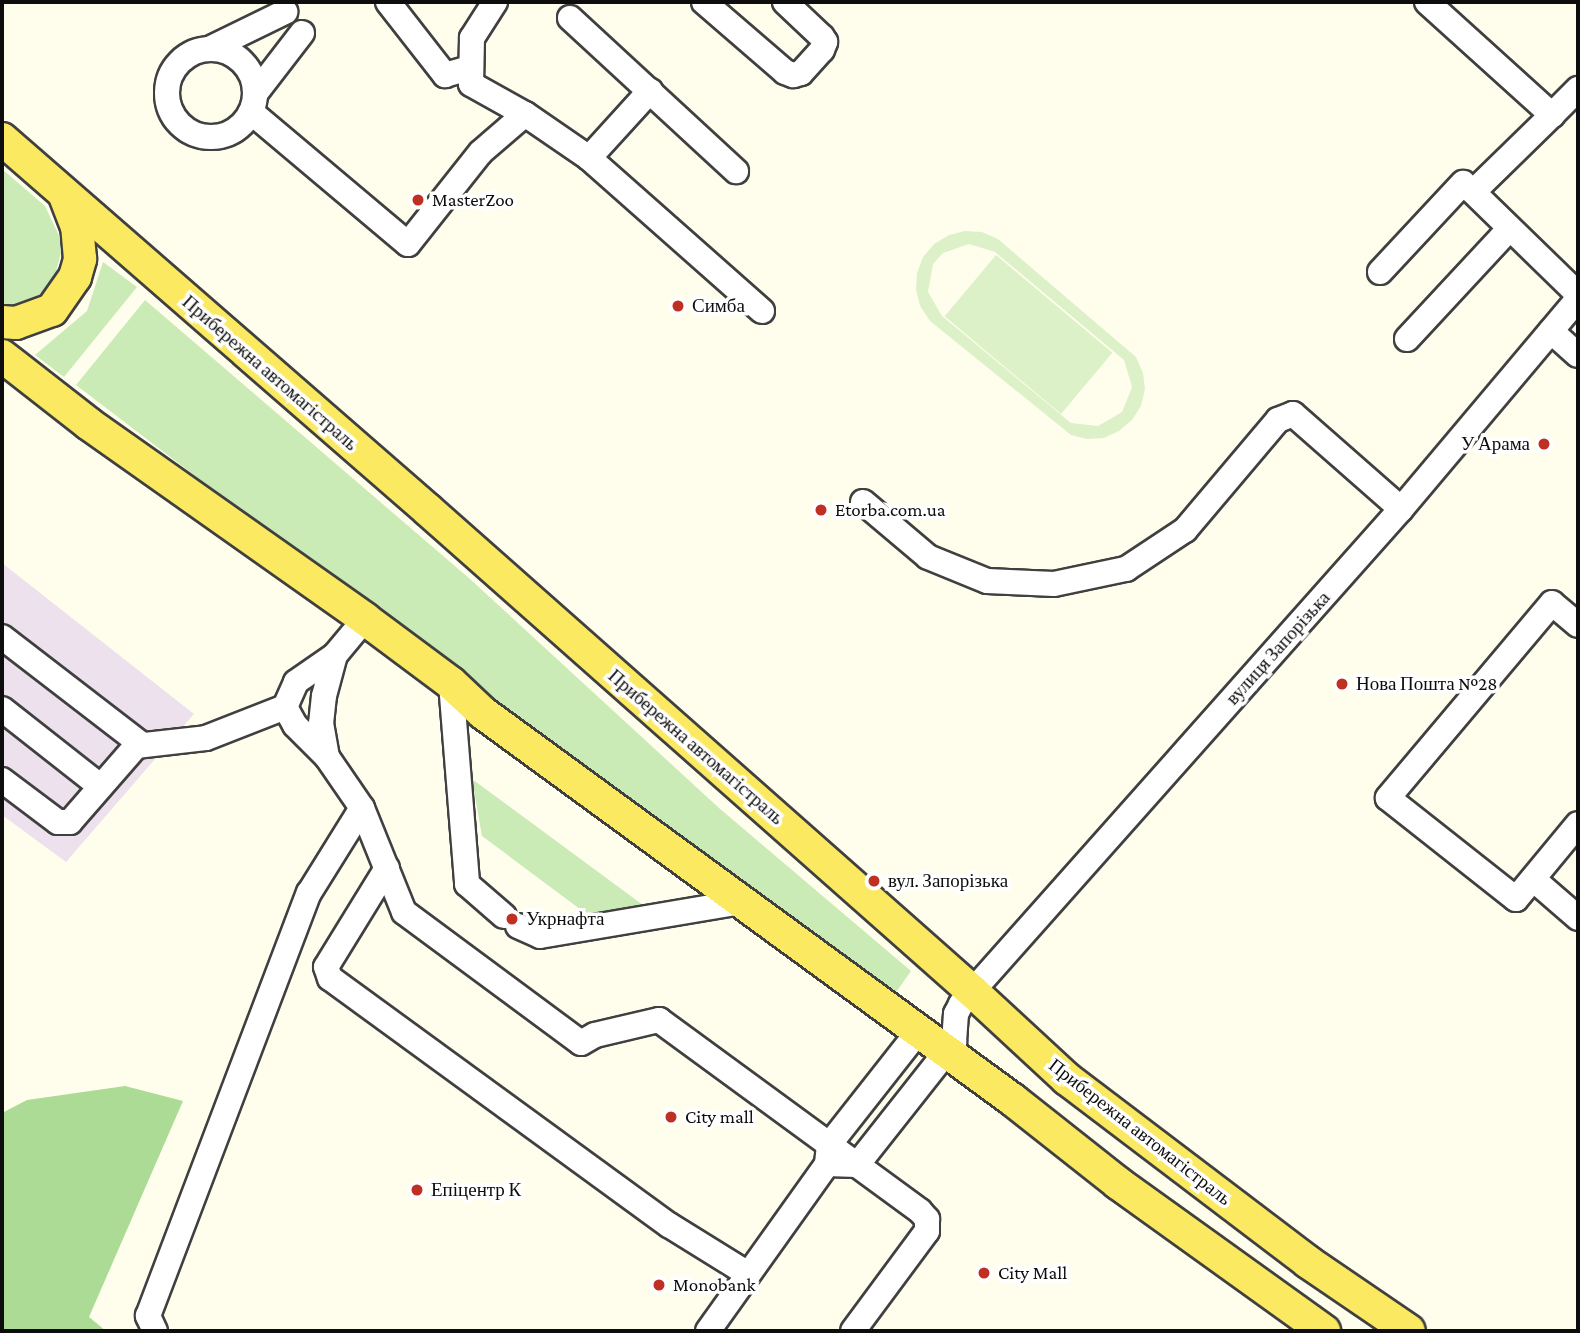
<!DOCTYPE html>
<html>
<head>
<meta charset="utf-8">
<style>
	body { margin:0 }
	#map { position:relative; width:1580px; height:1333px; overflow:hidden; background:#fffeed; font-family:"Crimson Pro",serif }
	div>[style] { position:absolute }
	.industrial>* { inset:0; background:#ece1ec }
	.green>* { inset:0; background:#caeab6 }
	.forest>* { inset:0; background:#abdb95 }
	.pitch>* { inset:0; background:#ddf1c8; transform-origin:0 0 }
	.roads { filter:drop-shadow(2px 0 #404040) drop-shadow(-2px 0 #404040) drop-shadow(0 2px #404040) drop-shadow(0 -2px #404040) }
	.minor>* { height:24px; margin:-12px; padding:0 12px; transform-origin:12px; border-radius:12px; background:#fff }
	.minor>.ring { margin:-12px; padding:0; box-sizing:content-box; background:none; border:24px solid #fff; border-radius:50% }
	.major>* { height:32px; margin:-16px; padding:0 16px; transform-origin:16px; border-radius:16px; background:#fbe961 }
	.dots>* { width:19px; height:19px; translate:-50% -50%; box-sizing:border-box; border:4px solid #fff; border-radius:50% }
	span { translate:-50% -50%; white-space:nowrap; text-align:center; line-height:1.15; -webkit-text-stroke:7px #fff; paint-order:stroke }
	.poi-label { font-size:19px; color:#0d0d0d }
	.left { translate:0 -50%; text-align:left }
	.right { translate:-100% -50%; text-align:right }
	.street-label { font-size:19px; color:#0d0d0d }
	.frame { position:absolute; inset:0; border:4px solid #0d0d0d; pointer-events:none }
</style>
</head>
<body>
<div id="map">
	<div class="industrial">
		<i style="clip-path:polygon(2px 563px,194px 714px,66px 862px,2px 815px)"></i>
	</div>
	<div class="green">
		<i style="clip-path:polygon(2px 169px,45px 206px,63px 244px,53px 284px,18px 311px,2px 311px)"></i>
		<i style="clip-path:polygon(103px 262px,137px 287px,64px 377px,35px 355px,87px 311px)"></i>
		<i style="clip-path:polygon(145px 300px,470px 579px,719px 808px,911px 971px,892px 998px,342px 588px,76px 385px)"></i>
		<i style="clip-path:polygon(472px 779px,647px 908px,588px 915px,482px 836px)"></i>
	</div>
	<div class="forest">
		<i style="clip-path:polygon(125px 1086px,183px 1101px,89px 1317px,106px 1331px,2px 1331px,2px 1113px,27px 1100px)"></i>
	</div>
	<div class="pitch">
		<i style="clip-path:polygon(evenodd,965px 231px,982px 232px,998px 239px,1136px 357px,1143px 373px,1145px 389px,1141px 406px,1132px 420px,1119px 431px,1104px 438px,1087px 439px,1071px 435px,930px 321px,920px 306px,916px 290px,917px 273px,923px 257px,934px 244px,949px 235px,965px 231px,969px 244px,995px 252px,1124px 360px,1132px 387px,1122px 412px,1098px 426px,1071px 423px,942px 316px,928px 292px,933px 264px,943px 253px,969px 244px)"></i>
		<i style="left:996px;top:255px;width:152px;height:80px;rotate:40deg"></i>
	</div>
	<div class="roads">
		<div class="minor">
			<i style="left:388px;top:2px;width:93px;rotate:52deg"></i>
			<i style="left:445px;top:75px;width:26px;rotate:-16deg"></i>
			<i style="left:495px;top:2px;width:43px;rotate:122.6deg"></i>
			<i style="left:472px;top:38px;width:46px;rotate:91.2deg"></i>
			<i style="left:471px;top:84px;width:62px;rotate:29.1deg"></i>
			<i style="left:525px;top:114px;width:78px;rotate:34.5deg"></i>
			<i style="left:589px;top:158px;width:91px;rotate:-47.7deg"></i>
			<i style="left:704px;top:2px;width:107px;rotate:40.8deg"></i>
			<i style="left:785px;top:72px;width:9px;rotate:21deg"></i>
			<i style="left:793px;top:75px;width:8px;rotate:-14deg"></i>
			<i style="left:801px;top:73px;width:31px;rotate:-48deg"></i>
			<i style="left:822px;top:50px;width:9px;rotate:-69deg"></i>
			<i style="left:825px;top:42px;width:6px;rotate:-121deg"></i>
			<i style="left:822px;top:37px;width:51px;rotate:-136.6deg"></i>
			<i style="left:1427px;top:2px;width:169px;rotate:42.1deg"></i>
			<i style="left:1552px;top:115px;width:37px;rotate:-45deg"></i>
			<i style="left:570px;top:18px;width:226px;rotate:42.7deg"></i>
			<i style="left:209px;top:49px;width:85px;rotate:-26deg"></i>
			<i class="ring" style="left:167px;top:49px;width:64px;height:64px"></i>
			<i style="left:255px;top:94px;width:77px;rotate:-52.4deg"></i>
			<i style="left:251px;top:112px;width:205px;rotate:40.1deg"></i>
			<i style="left:408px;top:244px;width:117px;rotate:-51.6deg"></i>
			<i style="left:481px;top:152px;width:58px;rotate:-40.8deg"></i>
			<i style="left:1552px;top:115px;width:110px;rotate:135.7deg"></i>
			<i style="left:1473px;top:192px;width:146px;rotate:44.2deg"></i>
			<i style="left:589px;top:158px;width:231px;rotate:41.5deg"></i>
			<i style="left:1380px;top:272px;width:122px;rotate:-47deg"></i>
			<i style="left:1551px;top:331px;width:36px;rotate:42deg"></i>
			<i style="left:1407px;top:339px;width:151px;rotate:-47.1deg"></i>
			<i style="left:863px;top:502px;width:85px;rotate:40.2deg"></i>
			<i style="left:928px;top:557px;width:64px;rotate:22.1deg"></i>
			<i style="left:987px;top:581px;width:67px;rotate:2.6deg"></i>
			<i style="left:1054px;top:584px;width:74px;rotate:-11.8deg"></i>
			<i style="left:1126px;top:569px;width:71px;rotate:-33.5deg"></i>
			<i style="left:1185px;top:530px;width:144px;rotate:-49.8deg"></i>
			<i style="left:1278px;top:420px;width:16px;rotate:-22deg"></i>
			<i style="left:1293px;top:414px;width:144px;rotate:41.3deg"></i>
			<i style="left:1578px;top:625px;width:34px;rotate:-140deg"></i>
			<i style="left:1552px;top:603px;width:255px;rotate:130.1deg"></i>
			<i style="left:1388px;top:798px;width:163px;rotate:38.3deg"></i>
			<i style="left:1516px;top:899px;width:97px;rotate:-50.4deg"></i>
			<i style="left:2px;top:637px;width:177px;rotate:37.6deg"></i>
			<i style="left:451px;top:683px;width:202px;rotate:85.4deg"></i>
			<i style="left:467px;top:884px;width:49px;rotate:40.9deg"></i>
			<i style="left:2px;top:709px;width:125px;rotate:38.2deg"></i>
			<i style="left:327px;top:757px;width:34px;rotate:-100deg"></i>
			<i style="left:321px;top:724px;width:28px;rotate:-84deg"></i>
			<i style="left:324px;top:696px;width:42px;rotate:-75deg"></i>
			<i style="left:2px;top:780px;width:70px;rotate:36.9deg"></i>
			<i style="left:58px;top:822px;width:12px"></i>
			<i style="left:70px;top:822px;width:101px;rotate:-49deg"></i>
			<i style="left:136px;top:746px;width:70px;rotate:-6.5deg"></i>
			<i style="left:206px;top:738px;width:85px;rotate:-21.4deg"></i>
			<i style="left:285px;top:707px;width:27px;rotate:-66deg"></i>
			<i style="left:296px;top:682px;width:47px;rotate:-34.7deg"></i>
			<i style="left:335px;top:655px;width:47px;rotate:-50.2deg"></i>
			<i style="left:362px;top:808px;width:112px;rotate:68deg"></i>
			<i style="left:404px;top:912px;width:220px;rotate:36.5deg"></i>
			<i style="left:581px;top:1043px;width:16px;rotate:-30deg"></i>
			<i style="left:595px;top:1035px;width:66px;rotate:-13.2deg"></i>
			<i style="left:659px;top:1020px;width:323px;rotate:36.2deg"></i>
			<i style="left:920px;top:1211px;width:11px;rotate:49deg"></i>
			<i style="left:927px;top:1219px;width:12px;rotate:90deg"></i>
			<i style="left:927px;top:1231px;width:124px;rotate:126.5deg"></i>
			<i style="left:387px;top:868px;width:116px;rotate:121.6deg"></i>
			<i style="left:326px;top:967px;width:12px;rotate:70deg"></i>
			<i style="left:330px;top:978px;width:419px;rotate:36.1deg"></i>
			<i style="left:669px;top:1225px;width:93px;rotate:31.8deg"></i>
			<i style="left:1533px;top:879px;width:60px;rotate:40.9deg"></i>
			<i style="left:518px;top:926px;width:24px;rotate:24deg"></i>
			<i style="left:540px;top:936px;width:203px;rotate:-9.6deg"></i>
			<i style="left:827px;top:1164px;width:30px;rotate:2deg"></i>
			<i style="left:857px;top:1165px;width:157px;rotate:-51.7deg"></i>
			<i style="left:954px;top:1042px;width:28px;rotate:-86deg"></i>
			<i style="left:956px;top:1014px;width:11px;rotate:-63deg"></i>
			<i style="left:961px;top:1004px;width:662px;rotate:-48.37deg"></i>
			<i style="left:1401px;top:509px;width:275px;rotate:-49.9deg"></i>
			<i style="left:155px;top:1331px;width:17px;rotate:-115deg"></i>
			<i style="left:148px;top:1316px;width:453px;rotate:-69.2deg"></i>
			<i style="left:309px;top:893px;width:100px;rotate:-58.1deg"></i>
			<i style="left:362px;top:808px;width:62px;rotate:-124.5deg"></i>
			<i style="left:327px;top:757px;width:45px;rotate:-135deg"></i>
			<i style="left:295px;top:725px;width:21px;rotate:-119deg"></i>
			<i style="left:708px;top:1331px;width:205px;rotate:-54.5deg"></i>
			<i style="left:827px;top:1164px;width:19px;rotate:-84deg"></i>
			<i style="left:829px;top:1145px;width:144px;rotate:-51.8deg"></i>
		</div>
		<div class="major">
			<i style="left:2px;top:139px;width:565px;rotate:41.05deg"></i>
			<i style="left:428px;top:510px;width:728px;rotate:41.49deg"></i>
			<i style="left:973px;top:992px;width:128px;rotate:42.8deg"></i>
			<i style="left:1067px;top:1079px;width:303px;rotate:37.2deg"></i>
			<i style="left:1308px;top:1262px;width:122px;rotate:34.3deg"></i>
			<i style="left:2px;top:322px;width:14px;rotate:4deg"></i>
			<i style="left:16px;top:323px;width:38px;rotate:-20deg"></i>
			<i style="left:52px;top:310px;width:40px;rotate:-55.1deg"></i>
			<i style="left:75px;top:277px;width:19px;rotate:-74deg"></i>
			<i style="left:80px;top:259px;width:32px;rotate:-95deg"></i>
			<i style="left:77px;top:227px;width:33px;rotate:-111deg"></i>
			<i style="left:2px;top:356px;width:110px;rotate:38deg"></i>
			<i style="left:89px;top:424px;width:338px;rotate:35.2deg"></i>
			<i style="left:365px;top:619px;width:107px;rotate:36.7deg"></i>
			<i style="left:451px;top:683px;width:44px;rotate:43.2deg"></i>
			<i style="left:483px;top:713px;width:656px;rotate:36.14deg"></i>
			<i style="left:1013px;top:1100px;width:134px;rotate:38.3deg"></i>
			<i style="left:1118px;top:1183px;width:254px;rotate:35.7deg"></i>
		</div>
	</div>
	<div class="dots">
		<i style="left:418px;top:200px;background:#bf2f22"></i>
		<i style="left:678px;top:306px;background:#bf2f22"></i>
		<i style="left:1544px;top:444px;background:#bf2f22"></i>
		<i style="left:821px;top:510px;background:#bf2f22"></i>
		<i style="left:1342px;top:684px;background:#bf2f22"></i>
		<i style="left:874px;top:881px;background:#bf2f22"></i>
		<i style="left:512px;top:919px;background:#bf2f22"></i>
		<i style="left:671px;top:1117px;background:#bf2f22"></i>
		<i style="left:417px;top:1190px;background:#bf2f22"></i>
		<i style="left:984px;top:1273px;background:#bf2f22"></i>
		<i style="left:659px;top:1285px;background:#bf2f22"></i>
	</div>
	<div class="poi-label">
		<span class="left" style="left:432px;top:200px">MasterZoo</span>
		<span class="left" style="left:692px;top:306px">Симба</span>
		<span class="right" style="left:1530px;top:444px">У Арама</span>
		<span class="left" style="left:835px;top:510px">Etorba.com.ua</span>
		<span class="left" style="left:1356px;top:684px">Нова Пошта №28</span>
		<span class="left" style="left:888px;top:881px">вул. Запорізька</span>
		<span class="left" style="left:526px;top:919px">Укрнафта</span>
		<span class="left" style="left:685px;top:1117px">City mall</span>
		<span class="left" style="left:431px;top:1190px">Епіцентр К</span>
		<span class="left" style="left:998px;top:1273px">City Mall</span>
		<span class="left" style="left:673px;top:1285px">Monobank</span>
	</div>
	<div class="street-label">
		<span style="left:270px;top:373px;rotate:41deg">Прибережна автомагістраль</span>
		<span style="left:1278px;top:648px;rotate:-48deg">вулиця Запорізька</span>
		<span style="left:696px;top:747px;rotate:41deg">Прибережна автомагістраль</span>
		<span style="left:1140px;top:1132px;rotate:38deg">Прибережна автомагістраль</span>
	</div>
	<div class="frame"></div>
</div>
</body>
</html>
